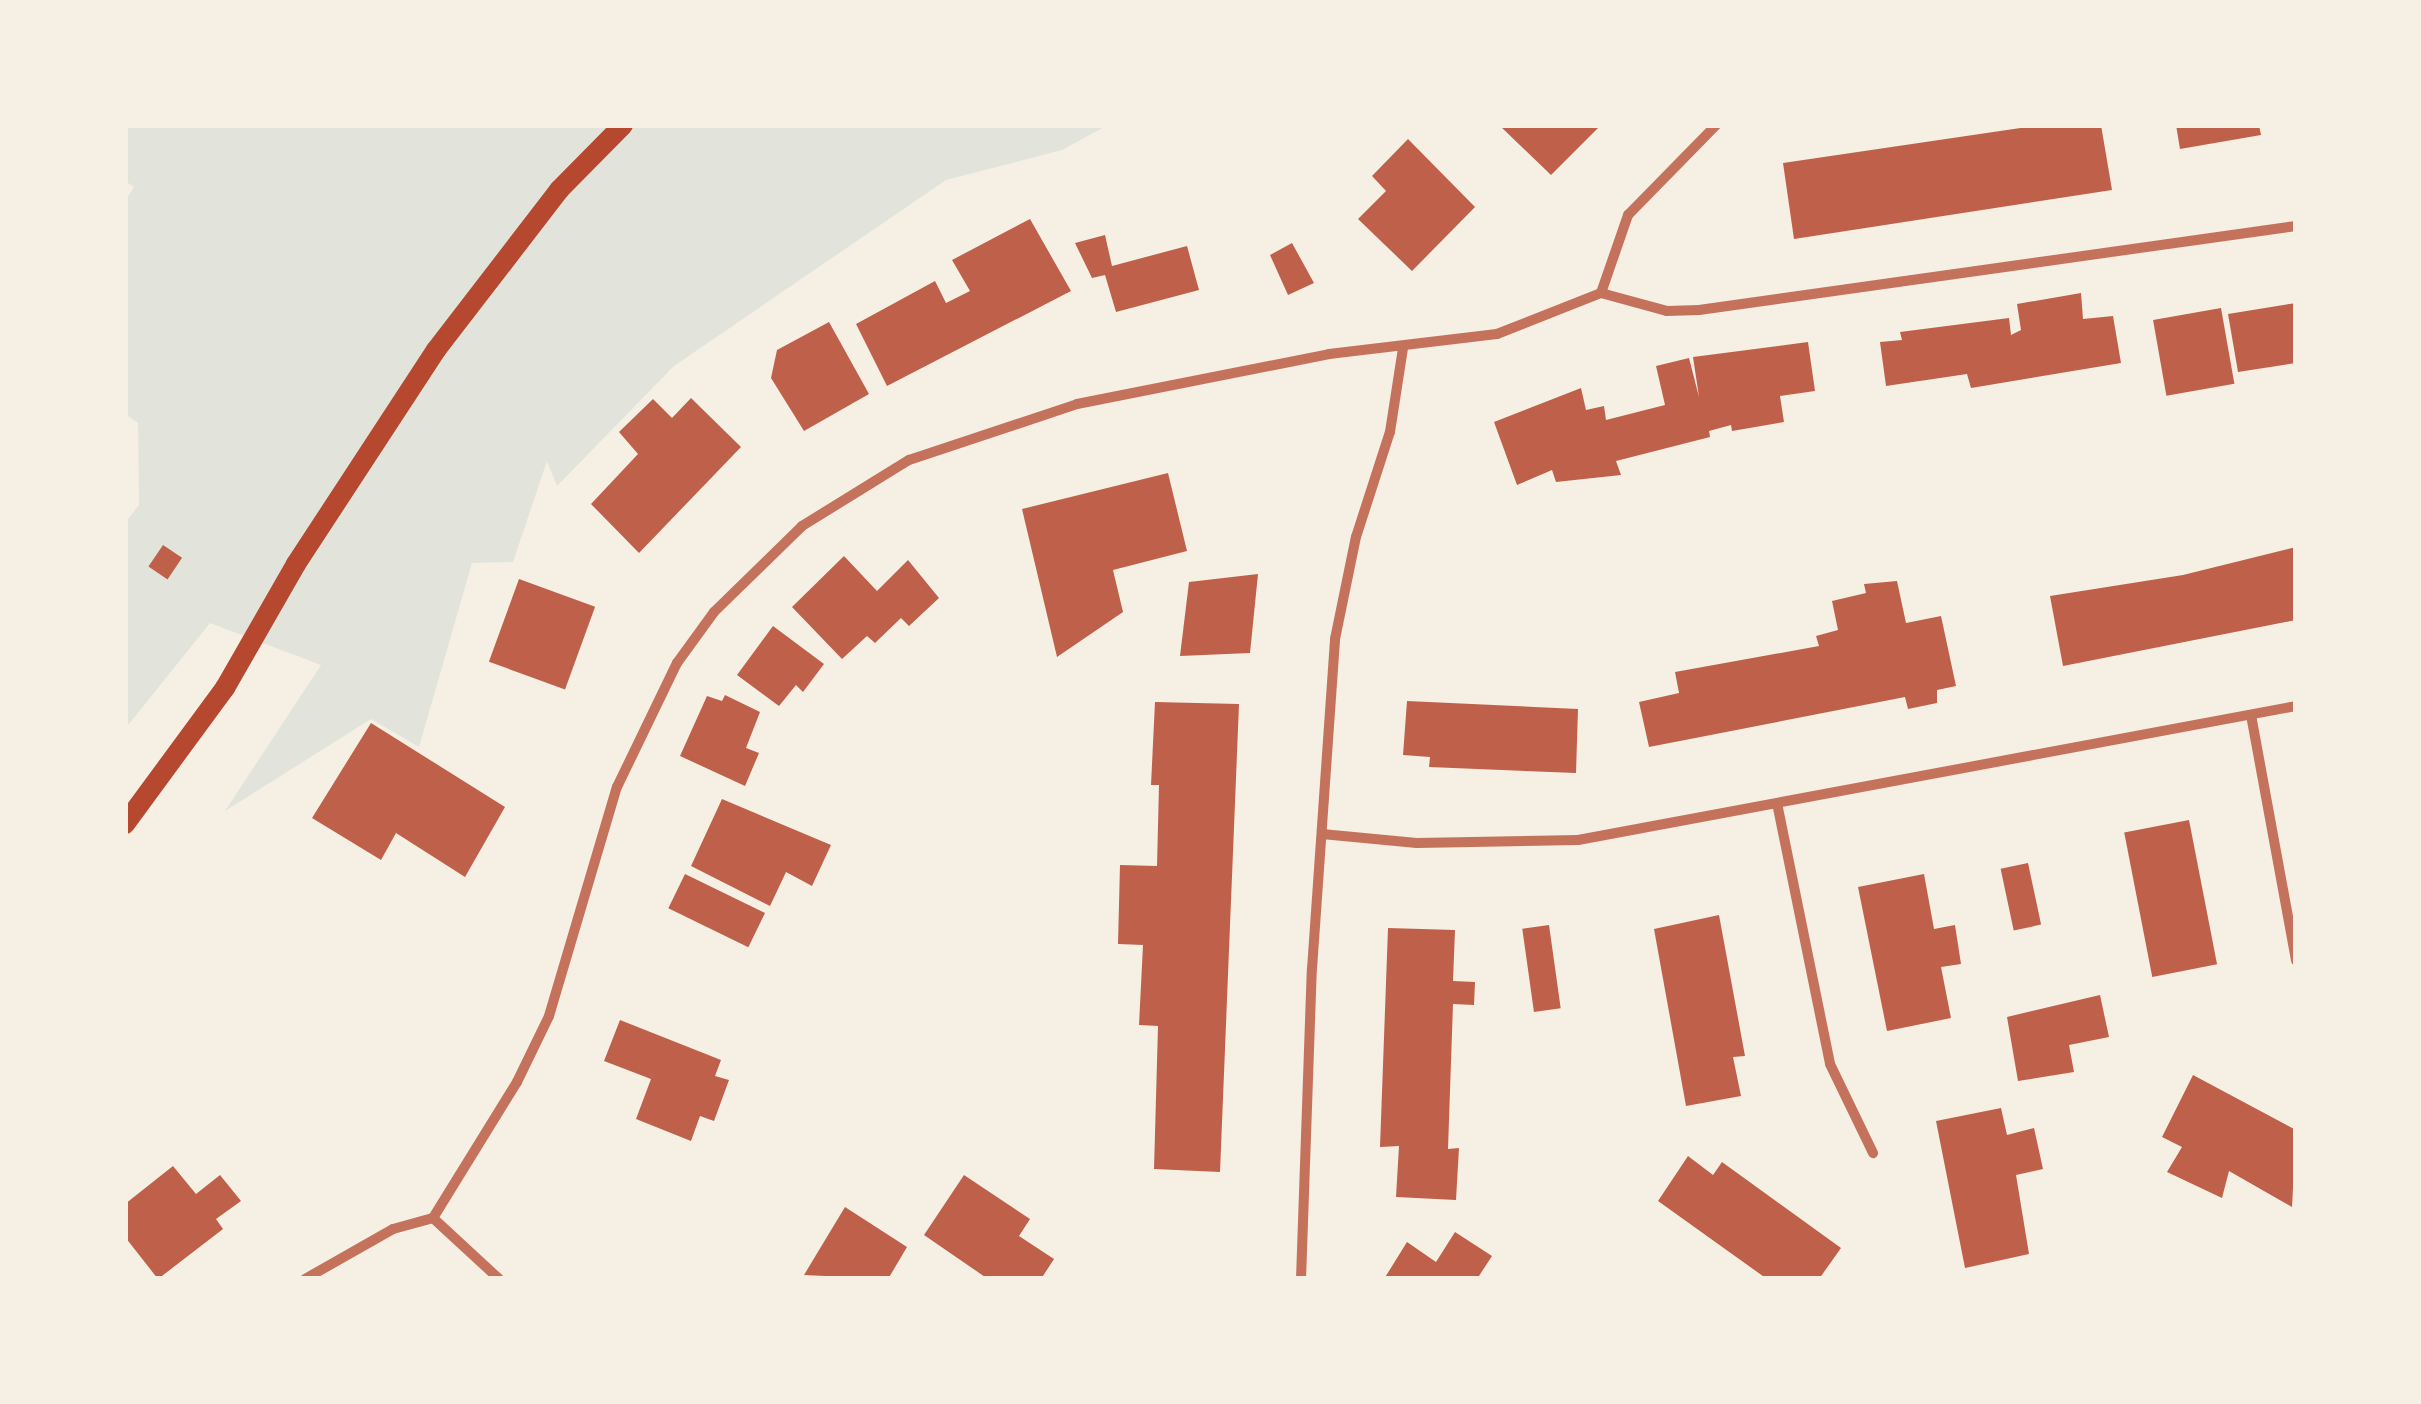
<!DOCTYPE html>
<html>
<head>
<meta charset="utf-8">
<style>
	body { margin:0 }
	#map { position:relative; width:2421px; height:1404px; overflow:hidden; background:#f6efe4; font-family:"Golos Text",sans-serif }
	div>[style] { position:absolute }
	.green>* { inset:0; background:#e2e4dc }
	.building>* { inset:0; background:#bf614a; transform-origin:0 0 }
	.minor>* { height:10px; margin:-5px; padding:0 5px; transform-origin:5px; border-radius:5px; background:#c5725c }
	.secondary>* { height:20px; margin:-10px; padding:0 10px; transform-origin:10px; border-radius:10px; background:#b5482f }
	span { translate:-50% -50%; white-space:nowrap; text-align:center; line-height:1.15; -webkit-text-stroke:8px #f6efe4; paint-order:stroke }
	.frame { position:absolute; inset:0; border:128px solid #f6efe4; pointer-events:none }
</style>
</head>
<body>
<div id="map">
	<div class="green">
		<i style="clip-path:polygon(125px 125px,1108px 125px,1062px 150px,946px 180px,674px 366px,557px 486px,547px 461px,513px 562px,472px 563px,419px 747px,371px 719px,225px 811px,321px 665px,210px 623px,125px 729px,125px 523px,139px 505px,138px 423px,125px 414px,125px 201px,134px 187px,125px 181px)"></i>
	</div>
	<div class="building">
		<i style="clip-path:polygon(1499px 125px,1601px 125px,1551px 175px)"></i>
		<i style="clip-path:polygon(2041px 125px,2101px 125px,2112px 190px,1794px 239px,1783px 163px)"></i>
		<i style="clip-path:polygon(2176px 125px,2259px 125px,2261px 135px,2180px 149px)"></i>
		<i style="clip-path:polygon(1408px 139px,1475px 207px,1412px 271px,1358px 219px,1386px 191px,1372px 176px)"></i>
		<i style="clip-path:polygon(1030px 219px,1071px 291px,887px 386px,856px 324px,935px 281px,946px 303px,970px 291px,952px 260px)"></i>
		<i style="clip-path:polygon(1105px 235px,1112px 266px,1187px 246px,1199px 290px,1116px 312px,1105px 275px,1092px 278px,1075px 243px)"></i>
		<i style="clip-path:polygon(1292px 243px,1314px 283px,1288px 295px,1270px 255px)"></i>
		<i style="clip-path:polygon(2081px 293px,2083px 319px,2113px 316px,2121px 363px,1971px 388px,1967px 374px,1886px 386px,1880px 342px,1902px 340px,1900px 332px,2009px 318px,2011px 335px,2021px 330px,2017px 304px)"></i>
		<i style="clip-path:polygon(2296px 303px,2296px 363px,2238px 372px,2228px 314px)"></i>
		<i style="left:2221px;top:308px;width:77px;height:69px;rotate:80deg"></i>
		<i style="clip-path:polygon(829px 322px,869px 394px,804px 431px,771px 378px,777px 350px)"></i>
		<i style="clip-path:polygon(1808px 342px,1815px 391px,1780px 396px,1784px 422px,1732px 431px,1731px 425px,1709px 431px,1710px 437px,1616px 461px,1621px 475px,1556px 482px,1552px 470px,1517px 485px,1494px 422px,1581px 388px,1586px 410px,1604px 406px,1606px 420px,1665px 405px,1656px 366px,1689px 358px,1699px 397px,1693px 357px)"></i>
		<i style="clip-path:polygon(691px 398px,741px 447px,639px 553px,591px 504px,638px 454px,619px 432px,653px 399px,672px 418px)"></i>
		<i style="clip-path:polygon(1168px 473px,1187px 551px,1113px 570px,1123px 612px,1057px 657px,1022px 509px)"></i>
		<i style="left:163px;top:545px;width:23px;height:26px;rotate:34deg"></i>
		<i style="clip-path:polygon(2296px 547px,2296px 620px,2063px 666px,2050px 596px,2183px 575px)"></i>
		<i style="clip-path:polygon(844px 556px,877px 591px,908px 560px,939px 598px,909px 626px,901px 618px,875px 643px,867px 636px,842px 659px,792px 607px)"></i>
		<i style="clip-path:polygon(1258px 574px,1250px 653px,1180px 656px,1189px 582px)"></i>
		<i style="left:519px;top:579px;width:81px;height:88px;rotate:20deg"></i>
		<i style="clip-path:polygon(1897px 581px,1906px 623px,1941px 616px,1956px 686px,1937px 690px,1937px 703px,1908px 709px,1905px 697px,1649px 747px,1639px 702px,1679px 693px,1675px 672px,1819px 646px,1816px 636px,1838px 630px,1832px 601px,1866px 593px,1864px 584px)"></i>
		<i style="clip-path:polygon(773px 626px,824px 664px,803px 692px,796px 685px,779px 706px,737px 675px)"></i>
		<i style="clip-path:polygon(725px 695px,760px 712px,746px 748px,759px 753px,745px 786px,680px 756px,707px 696px,722px 701px)"></i>
		<i style="clip-path:polygon(1407px 701px,1578px 709px,1576px 773px,1429px 767px,1430px 757px,1403px 755px)"></i>
		<i style="clip-path:polygon(1155px 702px,1239px 704px,1220px 1172px,1154px 1169px,1158px 1026px,1139px 1025px,1143px 945px,1118px 944px,1120px 865px,1157px 866px,1159px 785px,1151px 785px)"></i>
		<i style="clip-path:polygon(371px 723px,505px 807px,465px 877px,396px 833px,381px 860px,312px 818px)"></i>
		<i style="clip-path:polygon(722px 799px,831px 845px,812px 886px,786px 872px,770px 906px,691px 866px)"></i>
		<i style="left:2189px;top:820px;width:147px;height:66px;rotate:79deg"></i>
		<i style="left:2028px;top:863px;width:63px;height:28px;rotate:78deg"></i>
		<i style="left:685px;top:874px;width:89px;height:38px;rotate:26deg"></i>
		<i style="clip-path:polygon(1924px 874px,1934px 929px,1955px 925px,1961px 964px,1941px 967px,1951px 1018px,1887px 1031px,1858px 887px)"></i>
		<i style="clip-path:polygon(1719px 915px,1745px 1056px,1733px 1057px,1741px 1096px,1686px 1106px,1654px 929px)"></i>
		<i style="left:1549px;top:925px;width:84px;height:27px;rotate:82deg"></i>
		<i style="clip-path:polygon(1388px 928px,1455px 930px,1453px 981px,1475px 982px,1474px 1005px,1453px 1004px,1448px 1149px,1459px 1148px,1456px 1200px,1396px 1197px,1399px 1146px,1380px 1147px)"></i>
		<i style="clip-path:polygon(2100px 995px,2109px 1037px,2069px 1045px,2074px 1072px,2018px 1081px,2007px 1017px)"></i>
		<i style="clip-path:polygon(620px 1020px,721px 1060px,715px 1076px,729px 1080px,714px 1121px,700px 1116px,691px 1141px,636px 1119px,651px 1079px,604px 1061px)"></i>
		<i style="clip-path:polygon(2193px 1075px,2296px 1130px,2292px 1207px,2229px 1171px,2222px 1198px,2167px 1172px,2182px 1147px,2162px 1137px)"></i>
		<i style="clip-path:polygon(2001px 1108px,2007px 1135px,2034px 1128px,2043px 1169px,2016px 1175px,2029px 1254px,1965px 1268px,1936px 1121px)"></i>
		<i style="clip-path:polygon(1688px 1156px,1713px 1175px,1722px 1162px,1841px 1248px,1819px 1279px,1767px 1279px,1658px 1201px)"></i>
		<i style="clip-path:polygon(173px 1166px,196px 1194px,220px 1175px,241px 1201px,216px 1219px,223px 1229px,158px 1279px,125px 1237px,125px 1204px)"></i>
		<i style="clip-path:polygon(964px 1175px,1030px 1219px,1019px 1236px,1054px 1259px,1041px 1279px,988px 1279px,924px 1235px)"></i>
		<i style="clip-path:polygon(845px 1207px,907px 1247px,888px 1279px,804px 1275px)"></i>
		<i style="clip-path:polygon(1455px 1232px,1492px 1256px,1477px 1279px,1384px 1279px,1407px 1242px,1436px 1262px)"></i>
	</div>
	<div class="minor">
		<i style="left:1601px;top:293px;width:83px;rotate:-70.9deg"></i>
		<i style="left:1628px;top:215px;width:126px;rotate:-45.6deg"></i>
		<i style="left:2251px;top:715px;width:250px;rotate:79.6deg"></i>
		<i style="left:1778px;top:808px;width:261px;rotate:78.5deg"></i>
		<i style="left:1830px;top:1064px;width:99px;rotate:64.2deg"></i>
		<i style="left:1322px;top:834px;width:95px;rotate:5.4deg"></i>
		<i style="left:1417px;top:843px;width:161px;rotate:-1.1deg"></i>
		<i style="left:1578px;top:840px;width:730px;rotate:-10.57deg"></i>
		<i style="left:433px;top:1218px;width:90px;rotate:42.7deg"></i>
		<i style="left:305px;top:1279px;width:101px;rotate:-29.6deg"></i>
		<i style="left:393px;top:1229px;width:41px;rotate:-15.4deg"></i>
		<i style="left:433px;top:1218px;width:160px;rotate:-58.3deg"></i>
		<i style="left:517px;top:1082px;width:73px;rotate:-64.1deg"></i>
		<i style="left:549px;top:1016px;width:239px;rotate:-73.5deg"></i>
		<i style="left:617px;top:787px;width:138px;rotate:-64.2deg"></i>
		<i style="left:677px;top:663px;width:63px;rotate:-54deg"></i>
		<i style="left:714px;top:612px;width:123px;rotate:-44.3deg"></i>
		<i style="left:802px;top:526px;width:126px;rotate:-31.7deg"></i>
		<i style="left:909px;top:460px;width:177px;rotate:-18.4deg"></i>
		<i style="left:1077px;top:404px;width:257px;rotate:-11.2deg"></i>
		<i style="left:1329px;top:354px;width:169px;rotate:-6.8deg"></i>
		<i style="left:1497px;top:334px;width:112px;rotate:-21.5deg"></i>
		<i style="left:1601px;top:293px;width:68px;rotate:15.3deg"></i>
		<i style="left:1667px;top:311px;width:32px;rotate:-2deg"></i>
		<i style="left:1699px;top:310px;width:603px;rotate:-8.01deg"></i>
		<i style="left:1301px;top:1279px;width:310px;rotate:-88deg"></i>
		<i style="left:1312px;top:969px;width:331px;rotate:-86deg"></i>
		<i style="left:1335px;top:639px;width:104px;rotate:-78.4deg"></i>
		<i style="left:1356px;top:537px;width:110px;rotate:-72.1deg"></i>
		<i style="left:1390px;top:432px;width:85px;rotate:-81.2deg"></i>
	</div>
	<div class="secondary">
		<i style="left:125px;top:824px;width:169px;rotate:-53.7deg"></i>
		<i style="left:225px;top:688px;width:143px;rotate:-60.2deg"></i>
		<i style="left:296px;top:564px;width:256px;rotate:-56.8deg"></i>
		<i style="left:436px;top:350px;width:202px;rotate:-52.4deg"></i>
		<i style="left:559px;top:190px;width:91px;rotate:-45.4deg"></i>
	</div>
	<div class="frame"></div>
</div>
</body>
</html>
